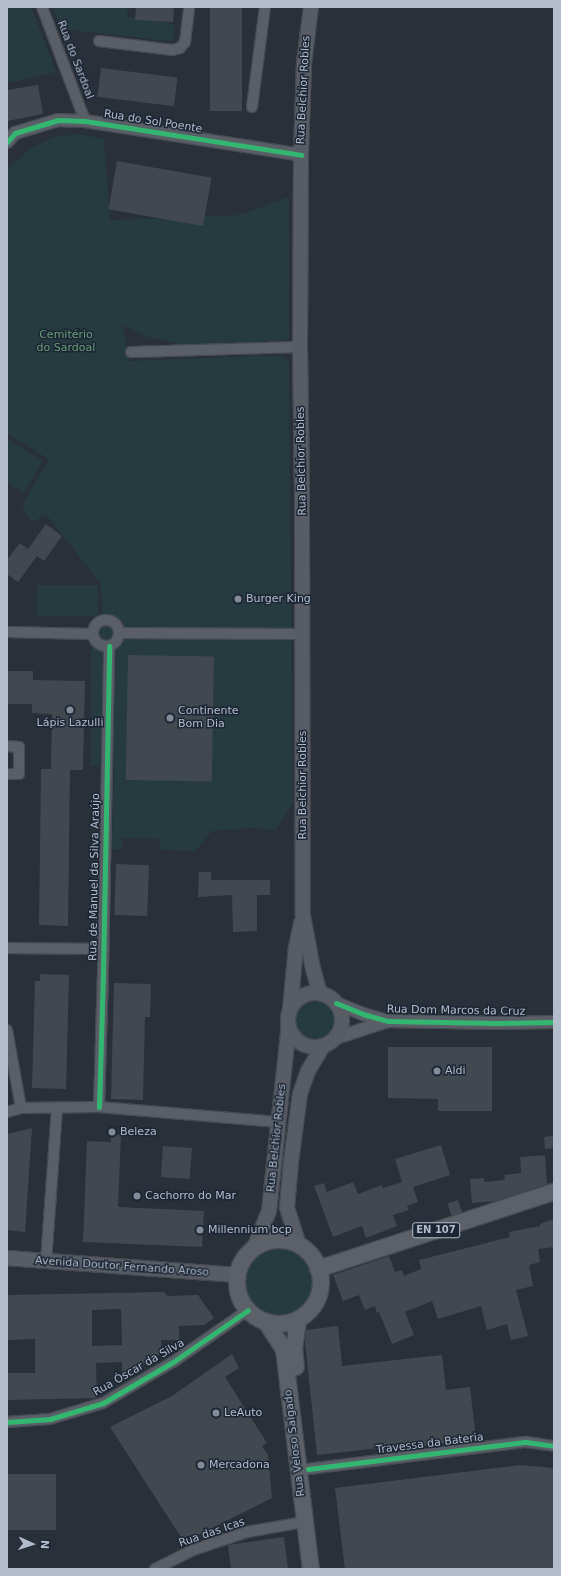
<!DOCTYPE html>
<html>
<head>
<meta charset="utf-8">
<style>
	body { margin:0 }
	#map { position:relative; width:561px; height:1576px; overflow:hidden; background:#293039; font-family:"DejaVu Sans",sans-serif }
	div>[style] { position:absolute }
	.green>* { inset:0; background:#253b40; transform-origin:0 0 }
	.round { border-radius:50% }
	.building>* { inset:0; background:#424850; transform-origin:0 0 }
	.roads { filter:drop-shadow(1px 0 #464b52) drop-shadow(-1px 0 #464b52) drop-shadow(0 1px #464b52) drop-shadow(0 -1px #464b52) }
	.minor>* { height:10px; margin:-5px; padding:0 5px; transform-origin:5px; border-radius:5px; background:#5a5f67 }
	.minor>.ring { margin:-5px; padding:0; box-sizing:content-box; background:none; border:10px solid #5a5f67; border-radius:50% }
	.tertiary>* { height:12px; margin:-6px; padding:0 6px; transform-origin:6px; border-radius:6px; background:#5a5f67 }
	.secondary>* { height:14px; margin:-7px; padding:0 7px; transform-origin:7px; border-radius:7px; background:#585d65 }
	.secondary>.ring { margin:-7px; padding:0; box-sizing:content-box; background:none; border:14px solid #585d65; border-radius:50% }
	.primary>* { height:16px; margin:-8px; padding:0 8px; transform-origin:8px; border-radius:8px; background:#5c6169 }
	.primary>.ring { margin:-8px; padding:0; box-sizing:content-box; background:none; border:16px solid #5c6169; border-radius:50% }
	.cycleway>* { height:5px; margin:-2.5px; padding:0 2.5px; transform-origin:2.5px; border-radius:2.5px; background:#33b770 }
	.dots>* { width:11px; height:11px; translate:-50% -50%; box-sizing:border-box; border:2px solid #1c2635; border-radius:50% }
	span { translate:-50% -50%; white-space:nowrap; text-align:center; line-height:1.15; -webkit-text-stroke:3px #1c2635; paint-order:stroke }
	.shield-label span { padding:1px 3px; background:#1c2635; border:1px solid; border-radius:3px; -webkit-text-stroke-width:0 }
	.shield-label { font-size:10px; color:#b3bccb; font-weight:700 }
	.street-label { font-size:11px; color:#b3bccb }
	.park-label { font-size:11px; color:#689e75 }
	.poi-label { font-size:11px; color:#b3bccb }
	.left { translate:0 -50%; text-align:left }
	.frame { position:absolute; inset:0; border:8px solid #b3bccb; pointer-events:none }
	.north { position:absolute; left:12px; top:1524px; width:40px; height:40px; -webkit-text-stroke:3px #1c2635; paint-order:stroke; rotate:93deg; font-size:11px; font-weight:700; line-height:16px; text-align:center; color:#b3bccb }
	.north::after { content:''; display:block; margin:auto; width:14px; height:18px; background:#b3bccb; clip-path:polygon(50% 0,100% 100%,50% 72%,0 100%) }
</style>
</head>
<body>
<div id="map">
	<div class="green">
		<i style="clip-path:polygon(7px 7px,31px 7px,56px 72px,7px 83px)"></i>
		<i style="clip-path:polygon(53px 7px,128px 7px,127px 16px,175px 24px,173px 39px,169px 41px,61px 29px)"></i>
		<i style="clip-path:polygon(78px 134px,104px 139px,110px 220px,239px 215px,289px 197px,289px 340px,186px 345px,148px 337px,123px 325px,128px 361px,255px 356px,282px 356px,289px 361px,293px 803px,276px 830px,251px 828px,212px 831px,195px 851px,160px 850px,159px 839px,122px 838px,122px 850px,112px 849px,114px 767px,91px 766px,91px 645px,103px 618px,100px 583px,46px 514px,33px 522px,29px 519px,22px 505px,49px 459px,7px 434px,7px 169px,33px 147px,54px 137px)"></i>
		<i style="clip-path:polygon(7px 439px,43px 461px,24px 493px,7px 483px)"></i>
		<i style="left:37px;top:585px;width:61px;height:31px"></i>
		<i class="round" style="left:295px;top:999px;width:42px;height:42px"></i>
		<i class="round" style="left:245px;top:1249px;width:68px;height:68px"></i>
	</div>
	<div class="building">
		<i style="clip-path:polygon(136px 7px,174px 7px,173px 22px,135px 20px)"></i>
		<i style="left:210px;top:7px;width:32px;height:104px"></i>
		<i style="left:101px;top:68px;width:77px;height:29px;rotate:7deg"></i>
		<i style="clip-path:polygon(38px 85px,43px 114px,7px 121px,7px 90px)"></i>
		<i style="left:117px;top:161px;width:96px;height:49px;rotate:10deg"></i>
		<i style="clip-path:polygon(46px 524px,62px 536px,44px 561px,37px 556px,18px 582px,7px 574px,7px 560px,20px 543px,28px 549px)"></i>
		<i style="left:128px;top:655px;width:86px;height:125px;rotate:1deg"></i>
		<i style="clip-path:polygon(7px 671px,33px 671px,33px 680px,85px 681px,83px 770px,70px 770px,68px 926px,39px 925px,41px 769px,51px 769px,52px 714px,32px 713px,32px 704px,7px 704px)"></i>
		<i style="left:116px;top:864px;width:33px;height:51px;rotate:2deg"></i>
		<i style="clip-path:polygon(199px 872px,211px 872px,211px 880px,270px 880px,270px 895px,257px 895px,257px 931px,233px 932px,232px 895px,198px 897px)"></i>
		<i style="clip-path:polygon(40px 974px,69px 975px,66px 1089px,32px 1088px,35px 981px,40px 981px)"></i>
		<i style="clip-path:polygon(114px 983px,151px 984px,150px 1017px,145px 1017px,143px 1100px,111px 1099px)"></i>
		<i style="clip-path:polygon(388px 1047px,492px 1047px,492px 1111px,438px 1111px,438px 1099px,388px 1098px)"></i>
		<i style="clip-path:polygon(32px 1128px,25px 1232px,7px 1230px,7px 1134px)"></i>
		<i style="clip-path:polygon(111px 1134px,121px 1135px,118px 1207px,204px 1211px,202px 1247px,83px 1242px,87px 1141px,111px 1142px)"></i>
		<i style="clip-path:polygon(554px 1135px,554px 1148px,545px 1149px,544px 1137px)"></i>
		<i style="clip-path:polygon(441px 1145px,450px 1175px,413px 1187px,418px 1202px,407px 1206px,409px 1210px,393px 1215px,397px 1226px,366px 1238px,362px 1226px,333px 1237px,314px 1186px,324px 1183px,327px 1192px,353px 1182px,358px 1194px,382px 1185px,383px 1188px,402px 1182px,395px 1159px)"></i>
		<i style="left:163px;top:1146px;width:29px;height:31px;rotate:4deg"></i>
		<i style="clip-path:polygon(545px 1155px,547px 1184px,496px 1201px,472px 1203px,470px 1179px,484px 1178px,484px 1182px,505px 1180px,504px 1175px,521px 1173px,520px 1157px)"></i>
		<i style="left:458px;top:1200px;width:13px;height:11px;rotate:72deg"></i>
		<i style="clip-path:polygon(554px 1219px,554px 1247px,538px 1249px,540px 1262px,529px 1265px,533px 1286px,516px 1290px,528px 1336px,511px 1340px,507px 1324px,487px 1330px,481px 1306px,438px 1319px,432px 1301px,405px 1312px,414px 1335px,392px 1344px,379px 1312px,377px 1313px,375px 1306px,365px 1310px,359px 1295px,343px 1301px,333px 1275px,389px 1256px,395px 1272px,402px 1270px,404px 1276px,421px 1269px,419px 1260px,510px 1237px,509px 1232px,540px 1226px,540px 1224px)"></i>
		<i style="clip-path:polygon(evenodd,164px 1292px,167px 1296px,198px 1295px,214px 1318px,204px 1325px,179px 1326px,179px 1340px,161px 1340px,161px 1353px,122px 1380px,122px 1362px,96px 1363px,97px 1398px,7px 1400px,7px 1373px,35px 1373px,35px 1339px,7px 1340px,7px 1295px,164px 1292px,121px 1309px,122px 1345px,92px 1346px,92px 1310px,121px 1309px)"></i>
		<i style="clip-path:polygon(338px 1326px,342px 1364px,341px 1366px,442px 1355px,446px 1390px,470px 1387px,476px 1440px,379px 1451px,379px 1448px,317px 1455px,305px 1342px,306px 1330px)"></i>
		<i style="clip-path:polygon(232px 1354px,239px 1368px,225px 1377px,267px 1443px,262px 1446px,268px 1455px,272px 1498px,184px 1542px,110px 1427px,172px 1396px)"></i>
		<i style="clip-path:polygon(521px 1465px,554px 1468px,554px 1569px,345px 1569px,335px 1488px)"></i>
		<i style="left:7px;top:1474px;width:49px;height:56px"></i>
		<i style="clip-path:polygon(284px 1537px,288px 1569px,231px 1569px,228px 1545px)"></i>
	</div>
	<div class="roads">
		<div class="minor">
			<i style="left:42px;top:7px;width:122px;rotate:69.3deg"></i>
			<i style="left:99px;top:41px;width:74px;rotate:7deg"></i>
			<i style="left:172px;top:50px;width:8px;rotate:-14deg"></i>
			<i style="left:180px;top:48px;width:8px;rotate:-50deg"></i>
			<i style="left:185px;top:42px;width:35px;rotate:-83deg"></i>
			<i style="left:252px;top:107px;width:101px;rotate:-82.6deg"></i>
			<i style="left:131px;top:352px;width:169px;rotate:-1.7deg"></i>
			<i class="ring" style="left:93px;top:620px;width:16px;height:16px"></i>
			<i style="left:7px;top:632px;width:86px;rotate:1.3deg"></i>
			<i style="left:119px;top:633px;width:183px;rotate:0.3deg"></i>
			<i style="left:7px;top:746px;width:12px;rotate:5deg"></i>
			<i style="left:19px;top:747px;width:27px;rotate:90deg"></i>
			<i style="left:19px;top:774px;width:12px;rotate:180deg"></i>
			<i style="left:7px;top:948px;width:97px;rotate:0.6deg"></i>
			<i style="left:7px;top:1030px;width:79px;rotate:79.8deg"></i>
			<i style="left:99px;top:1107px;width:136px;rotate:-88.3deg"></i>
			<i style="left:103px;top:971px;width:325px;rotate:-88.9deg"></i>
			<i style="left:7px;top:1112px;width:15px;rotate:-16deg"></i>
			<i style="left:21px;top:1108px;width:78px;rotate:-0.7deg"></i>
			<i style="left:99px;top:1107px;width:180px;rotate:4.8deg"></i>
			<i style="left:46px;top:1262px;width:155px;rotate:-85.9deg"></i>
			<i style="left:7px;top:1422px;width:43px;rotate:-4deg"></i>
			<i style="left:50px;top:1419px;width:55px;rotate:-16.8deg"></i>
			<i style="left:103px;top:1403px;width:81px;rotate:-30.4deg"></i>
			<i style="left:173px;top:1362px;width:91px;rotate:-34.7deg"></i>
			<i style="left:308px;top:1469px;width:220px;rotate:-7.1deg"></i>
			<i style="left:526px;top:1442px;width:28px;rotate:8deg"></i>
			<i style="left:155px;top:1569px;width:42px;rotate:-26.6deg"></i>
			<i style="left:193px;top:1550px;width:57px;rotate:-18.4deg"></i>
			<i style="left:247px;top:1532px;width:58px;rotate:-10deg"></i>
		</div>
		<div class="tertiary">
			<i style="left:7px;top:142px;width:12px;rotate:-48deg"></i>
			<i style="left:15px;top:133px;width:45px;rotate:-16.8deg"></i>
			<i style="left:58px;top:120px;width:27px;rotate:2deg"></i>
			<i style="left:85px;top:121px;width:219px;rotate:8.9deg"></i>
			<i style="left:336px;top:1003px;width:29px;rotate:22deg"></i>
			<i style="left:363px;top:1014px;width:26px;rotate:16deg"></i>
			<i style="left:388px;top:1021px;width:109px;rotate:1.1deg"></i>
			<i style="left:497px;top:1023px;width:57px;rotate:-1deg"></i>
			<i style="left:336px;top:1038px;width:55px;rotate:-18.1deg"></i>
		</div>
		<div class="secondary">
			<i style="left:311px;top:7px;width:56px;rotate:97.1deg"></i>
			<i style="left:304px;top:63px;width:92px;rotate:91.9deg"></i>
			<i style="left:301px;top:155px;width:192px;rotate:90.3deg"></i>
			<i style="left:300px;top:347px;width:152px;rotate:89.2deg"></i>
			<i style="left:302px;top:499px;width:417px;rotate:89.9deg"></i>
			<i style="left:303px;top:916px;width:54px;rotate:79.3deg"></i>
			<i style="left:313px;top:969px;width:25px;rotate:74deg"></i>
			<i class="ring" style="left:288px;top:993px;width:40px;height:40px"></i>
			<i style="left:290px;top:1010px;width:63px;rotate:-84.6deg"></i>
			<i style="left:296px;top:947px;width:25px;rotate:-78deg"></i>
			<i style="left:299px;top:1245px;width:40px;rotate:-108deg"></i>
			<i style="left:287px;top:1207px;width:45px;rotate:-84.9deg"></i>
			<i style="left:291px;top:1162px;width:69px;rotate:-82.5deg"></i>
			<i style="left:300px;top:1094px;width:24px;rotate:-71deg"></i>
			<i style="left:308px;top:1071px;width:29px;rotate:-59deg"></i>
			<i style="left:254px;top:1248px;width:40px;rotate:-68deg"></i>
			<i style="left:269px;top:1211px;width:187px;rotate:-83.9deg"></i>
			<i style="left:7px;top:1258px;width:231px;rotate:4.2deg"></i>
		</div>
		<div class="primary">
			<i class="ring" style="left:237px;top:1240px;width:68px;height:68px"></i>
			<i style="left:318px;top:1269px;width:248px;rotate:-18.1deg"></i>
			<i style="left:266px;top:1322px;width:33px;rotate:57deg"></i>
			<i style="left:284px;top:1350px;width:221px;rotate:83deg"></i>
			<i style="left:296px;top:1367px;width:18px;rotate:-96deg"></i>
			<i style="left:294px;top:1349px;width:30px;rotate:-82deg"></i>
		</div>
	</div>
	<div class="cycleway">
		<i style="left:7px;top:142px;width:12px;rotate:-48deg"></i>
		<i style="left:15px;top:133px;width:45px;rotate:-16.8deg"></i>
		<i style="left:58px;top:120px;width:27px;rotate:2deg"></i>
		<i style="left:85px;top:121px;width:219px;rotate:8.9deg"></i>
		<i style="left:336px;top:1003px;width:29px;rotate:22deg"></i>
		<i style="left:363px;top:1014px;width:26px;rotate:16deg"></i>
		<i style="left:388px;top:1021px;width:109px;rotate:1.1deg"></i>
		<i style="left:497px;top:1023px;width:57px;rotate:-1deg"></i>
		<i style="left:99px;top:1107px;width:136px;rotate:-88.3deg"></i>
		<i style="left:103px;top:971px;width:325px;rotate:-88.9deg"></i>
		<i style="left:7px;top:1422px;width:43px;rotate:-4deg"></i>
		<i style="left:50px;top:1419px;width:55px;rotate:-16.8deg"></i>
		<i style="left:103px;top:1403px;width:81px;rotate:-30.4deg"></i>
		<i style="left:173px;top:1362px;width:91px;rotate:-34.7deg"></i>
		<i style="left:308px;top:1469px;width:220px;rotate:-7.1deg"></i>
		<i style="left:526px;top:1442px;width:28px;rotate:8deg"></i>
	</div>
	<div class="dots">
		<i style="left:238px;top:599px;background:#838b98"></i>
		<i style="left:70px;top:710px;background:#838b98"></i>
		<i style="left:170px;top:718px;background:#838b98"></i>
		<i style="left:437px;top:1071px;background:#838b98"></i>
		<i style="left:112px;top:1132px;background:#838b98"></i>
		<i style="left:137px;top:1196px;background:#838b98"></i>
		<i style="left:200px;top:1230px;background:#838b98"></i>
		<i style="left:216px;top:1413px;background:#838b98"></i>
		<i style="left:201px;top:1465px;background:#838b98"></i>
	</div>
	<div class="shield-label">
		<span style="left:436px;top:1230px">EN 107</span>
	</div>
	<div class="street-label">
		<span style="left:75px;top:60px;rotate:69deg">Rua do Sardoal</span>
		<span style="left:304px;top:90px;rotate:-87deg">Rua Belchior Robles</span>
		<span style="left:153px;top:122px;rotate:9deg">Rua do Sol Poente</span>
		<span style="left:302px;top:461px;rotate:-91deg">Rua Belchior Robles</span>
		<span style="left:303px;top:785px;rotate:-90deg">Rua Belchior Robles</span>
		<span style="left:95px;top:877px;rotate:-89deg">Rua de Manuel da Silva Araújo</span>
		<span style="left:456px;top:1011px;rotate:1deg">Rua Dom Marcos da Cruz</span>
		<span style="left:277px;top:1138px;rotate:-84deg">Rua Belchior Robles</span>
		<span style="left:122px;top:1267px;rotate:4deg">Avenida Doutor Fernando Aroso</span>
		<span style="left:139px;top:1368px;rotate:-30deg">Rua Óscar da Silva</span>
		<span style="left:295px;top:1443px;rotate:-97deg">Rua Veloso Salgado</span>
		<span style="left:430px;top:1444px;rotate:-7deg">Travessa da Bateria</span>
		<span style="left:212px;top:1533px;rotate:-19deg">Rua das Icas</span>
	</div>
	<div class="park-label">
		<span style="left:66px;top:342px">Cemitério<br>do Sardoal</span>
	</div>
	<div class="poi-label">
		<span class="left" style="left:246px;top:599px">Burger King</span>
		<span class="left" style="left:178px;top:718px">Continente<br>Bom Dia</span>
		<span style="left:70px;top:723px">Lápis Lazulli</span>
		<span class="left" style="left:445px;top:1071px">Aldi</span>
		<span class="left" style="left:120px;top:1132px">Beleza</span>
		<span class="left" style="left:145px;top:1196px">Cachorro do Mar</span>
		<span class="left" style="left:208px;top:1230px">Millennium bcp</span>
		<span class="left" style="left:224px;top:1413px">LeAuto</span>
		<span class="left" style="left:209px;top:1465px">Mercadona</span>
	</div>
	<div class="frame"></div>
	<div class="north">N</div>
</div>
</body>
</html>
